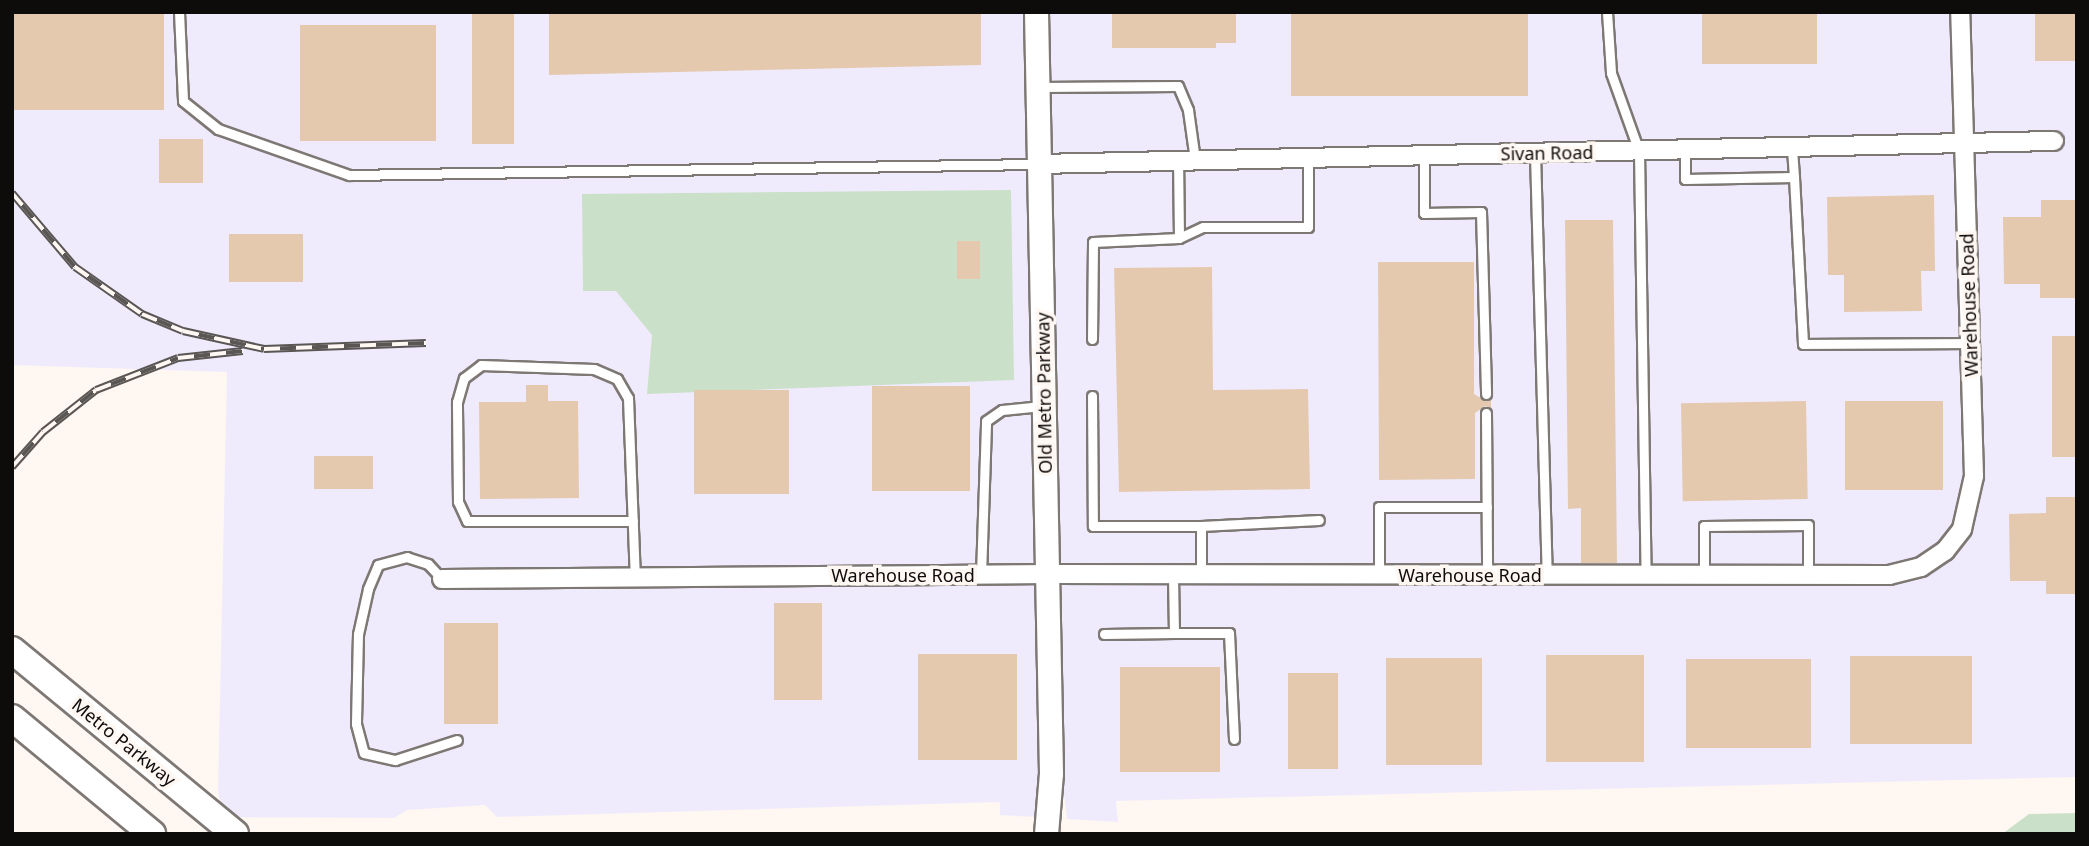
<!DOCTYPE html>
<html>
<head>
<meta charset="utf-8">
<style>
	body { margin:0 }
	#map { position:relative; width:2089px; height:846px; overflow:hidden; background:#fef7f2; font-family:"Noto Sans",sans-serif }
	div>[style] { position:absolute }
	.industrial>* { inset:0; background:#efebfd }
	.green>* { inset:0; background:#cbe0c8 }
	.building>* { inset:0; background:#e5c9ae; transform-origin:0 0 }
	.roads { filter:drop-shadow(2px 0 #7e7874) drop-shadow(-2px 0 #7e7874) drop-shadow(0 2px #7e7874) drop-shadow(0 -2px #7e7874) }
	.service>* { height:9px; margin:-4.5px; padding:0 4.5px; transform-origin:4.5px; border-radius:4.5px; background:#fff }
	.minor>* { height:18px; margin:-9px; padding:0 9px; transform-origin:9px; border-radius:9px; background:#fff }
	.tertiary>* { height:23px; margin:-11.5px; padding:0 11.5px; transform-origin:11.5px; border-radius:11.5px; background:#fff }
	.secondary>* { height:26px; margin:-13px; padding:0 13px; transform-origin:13px; border-radius:13px; background:#fff }
	.rail>* { height:8px; margin-top:-4px; transform-origin:0; background:repeating-linear-gradient(90deg,#fef7f2 0 16px,#5a5654 0 32px); box-sizing:border-box; border-block:2px solid #5a5654 }
	span { translate:-50% -50%; white-space:nowrap; text-align:center; line-height:1.15; -webkit-text-stroke:7px #fef7f2; paint-order:stroke }
	.street-label { font-size:18px; color:#0e0c0b }
	.frame { position:absolute; inset:0; border:14px solid #0e0c0b; pointer-events:none }
</style>
</head>
<body>
<div id="map">
	<div class="industrial">
		<i style="clip-path:polygon(12px 12px,2077px 12px,2077px 777px,1116px 801px,1118px 822px,1067px 819px,1062px 777px,1036px 817px,1000px 815px,1000px 802px,497px 817px,485px 805px,407px 810px,394px 818px,233px 817px,221px 807px,218px 792px,227px 372px,12px 365px)"></i>
	</div>
	<div class="green">
		<i style="clip-path:polygon(1011px 190px,1014px 380px,647px 394px,652px 335px,616px 291px,583px 291px,582px 194px)"></i>
		<i style="clip-path:polygon(2077px 813px,2077px 834px,2002px 834px,2029px 814px)"></i>
	</div>
	<div class="building">
		<i style="left:12px;top:12px;width:152px;height:98px"></i>
		<i style="left:472px;top:12px;width:42px;height:132px"></i>
		<i style="clip-path:polygon(549px 12px,981px 12px,981px 65px,549px 75px)"></i>
		<i style="clip-path:polygon(1112px 12px,1236px 12px,1236px 43px,1216px 43px,1216px 48px,1112px 48px)"></i>
		<i style="left:1291px;top:12px;width:237px;height:84px"></i>
		<i style="left:1702px;top:12px;width:115px;height:52px"></i>
		<i style="left:2035px;top:12px;width:42px;height:49px"></i>
		<i style="left:436px;top:25px;width:116px;height:136px;rotate:90deg"></i>
		<i style="left:159px;top:139px;width:44px;height:44px"></i>
		<i style="clip-path:polygon(1934px 195px,1935px 271px,1921px 271px,1922px 311px,1844px 312px,1844px 275px,1828px 275px,1827px 197px)"></i>
		<i style="clip-path:polygon(2041px 200px,2077px 200px,2077px 298px,2040px 298px,2040px 284px,2004px 284px,2003px 217px,2041px 217px)"></i>
		<i style="clip-path:polygon(1565px 220px,1613px 220px,1617px 563px,1581px 563px,1581px 508px,1568px 509px)"></i>
		<i style="left:229px;top:234px;width:74px;height:48px"></i>
		<i style="left:957px;top:241px;width:23px;height:38px"></i>
		<i style="clip-path:polygon(1378px 262px,1474px 262px,1474px 394px,1486px 401px,1491px 398px,1491px 409px,1485px 406px,1475px 413px,1475px 479px,1379px 480px)"></i>
		<i style="clip-path:polygon(1212px 267px,1213px 390px,1308px 389px,1310px 489px,1119px 492px,1114px 268px)"></i>
		<i style="left:2052px;top:336px;width:25px;height:121px"></i>
		<i style="clip-path:polygon(526px 385px,548px 385px,548px 401px,578px 401px,579px 498px,480px 499px,479px 402px,526px 402px)"></i>
		<i style="left:872px;top:386px;width:98px;height:105px"></i>
		<i style="left:694px;top:390px;width:95px;height:104px"></i>
		<i style="left:1806px;top:401px;width:98px;height:125px;rotate:89deg"></i>
		<i style="left:1845px;top:401px;width:98px;height:89px"></i>
		<i style="left:314px;top:456px;width:59px;height:33px"></i>
		<i style="clip-path:polygon(2046px 497px,2077px 497px,2077px 594px,2046px 594px,2046px 581px,2010px 581px,2009px 514px,2046px 513px)"></i>
		<i style="left:774px;top:603px;width:48px;height:97px"></i>
		<i style="left:444px;top:623px;width:54px;height:101px"></i>
		<i style="left:918px;top:654px;width:99px;height:106px"></i>
		<i style="left:1546px;top:655px;width:98px;height:107px"></i>
		<i style="left:1972px;top:656px;width:88px;height:122px;rotate:90deg"></i>
		<i style="left:1386px;top:658px;width:96px;height:107px"></i>
		<i style="left:1686px;top:659px;width:125px;height:89px"></i>
		<i style="left:1120px;top:667px;width:100px;height:105px"></i>
		<i style="left:1288px;top:673px;width:50px;height:96px"></i>
	</div>
	<div class="roads">
		<div class="service">
			<i style="left:179px;top:12px;width:89px;rotate:87.4deg"></i>
			<i style="left:183px;top:101px;width:45px;rotate:38.7deg"></i>
			<i style="left:218px;top:129px;width:139px;rotate:19.3deg"></i>
			<i style="left:349px;top:175px;width:688px;rotate:-0.92deg"></i>
			<i style="left:1607px;top:12px;width:61px;rotate:86.2deg"></i>
			<i style="left:1611px;top:73px;width:83px;rotate:70.3deg"></i>
			<i style="left:1639px;top:151px;width:424px;rotate:89.1deg"></i>
			<i style="left:1039px;top:87px;width:139px;rotate:-0.4deg"></i>
			<i style="left:1178px;top:86px;width:26px;rotate:67deg"></i>
			<i style="left:1188px;top:110px;width:50px;rotate:82deg"></i>
			<i style="left:1685px;top:150px;width:29px;rotate:90deg"></i>
			<i style="left:1685px;top:179px;width:109px;rotate:-1.1deg"></i>
			<i style="left:1794px;top:177px;width:29px;rotate:-94deg"></i>
			<i style="left:1535px;top:153px;width:422px;rotate:88.4deg"></i>
			<i style="left:1424px;top:155px;width:58px;rotate:90deg"></i>
			<i style="left:1424px;top:213px;width:57px;rotate:-1deg"></i>
			<i style="left:1481px;top:212px;width:182px;rotate:88.4deg"></i>
			<i style="left:1794px;top:177px;width:167px;rotate:86.9deg"></i>
			<i style="left:1803px;top:344px;width:167px;rotate:-0.3deg"></i>
			<i style="left:1179px;top:238px;width:26px;rotate:-25deg"></i>
			<i style="left:1203px;top:227px;width:105px"></i>
			<i style="left:1308px;top:227px;width:69px;rotate:-90deg"></i>
			<i style="left:1092px;top:339px;width:97px;rotate:-89.4deg"></i>
			<i style="left:1093px;top:242px;width:86px;rotate:-2.7deg"></i>
			<i style="left:1179px;top:238px;width:77px;rotate:-90.7deg"></i>
			<i style="left:1092px;top:396px;width:130px;rotate:89.6deg"></i>
			<i style="left:1093px;top:526px;width:108px"></i>
			<i style="left:1201px;top:526px;width:48px;rotate:90deg"></i>
			<i style="left:1486px;top:413px;width:162px;rotate:89.6deg"></i>
			<i style="left:633px;top:521px;width:166px;rotate:180deg"></i>
			<i style="left:467px;top:521px;width:21px;rotate:-115deg"></i>
			<i style="left:458px;top:502px;width:100px;rotate:-90.6deg"></i>
			<i style="left:457px;top:402px;width:25px;rotate:-74deg"></i>
			<i style="left:464px;top:378px;width:21px;rotate:-37deg"></i>
			<i style="left:481px;top:365px;width:113px;rotate:2deg"></i>
			<i style="left:594px;top:369px;width:25px;rotate:23deg"></i>
			<i style="left:617px;top:379px;width:22px;rotate:60deg"></i>
			<i style="left:628px;top:398px;width:180px;rotate:87.8deg"></i>
			<i style="left:1201px;top:526px;width:118px;rotate:-2.9deg"></i>
			<i style="left:981px;top:575px;width:154px;rotate:-88.1deg"></i>
			<i style="left:986px;top:421px;width:19px;rotate:-35deg"></i>
			<i style="left:1002px;top:410px;width:40px;rotate:-5.7deg"></i>
			<i style="left:1379px;top:575px;width:68px;rotate:-90deg"></i>
			<i style="left:1379px;top:507px;width:108px"></i>
			<i style="left:1704px;top:575px;width:49px;rotate:-90deg"></i>
			<i style="left:1704px;top:526px;width:104px;rotate:-0.6deg"></i>
			<i style="left:1808px;top:525px;width:51px;rotate:90deg"></i>
			<i style="left:442px;top:579px;width:21px;rotate:-133deg"></i>
			<i style="left:428px;top:564px;width:22px;rotate:-162deg"></i>
			<i style="left:407px;top:557px;width:30px;rotate:165deg"></i>
			<i style="left:378px;top:565px;width:26px;rotate:113deg"></i>
			<i style="left:368px;top:589px;width:46px;rotate:102.5deg"></i>
			<i style="left:358px;top:634px;width:90px;rotate:91.3deg"></i>
			<i style="left:356px;top:724px;width:30px;rotate:75deg"></i>
			<i style="left:364px;top:753px;width:32px;rotate:13deg"></i>
			<i style="left:395px;top:760px;width:65px;rotate:-17.9deg"></i>
			<i style="left:1174px;top:633px;width:55px"></i>
			<i style="left:1229px;top:633px;width:106px;rotate:87.3deg"></i>
			<i style="left:1104px;top:634px;width:70px;rotate:-0.8deg"></i>
			<i style="left:1174px;top:633px;width:59px;rotate:-91deg"></i>
		</div>
		<div class="minor">
			<i style="left:1039px;top:164px;width:1015px;rotate:-1.3deg"></i>
			<i style="left:442px;top:579px;width:606px;rotate:-0.47deg"></i>
			<i style="left:1048px;top:574px;width:841px;rotate:0.07deg"></i>
			<i style="left:1889px;top:575px;width:33px;rotate:-14deg"></i>
			<i style="left:1921px;top:567px;width:29px;rotate:-34deg"></i>
			<i style="left:1945px;top:551px;width:28px;rotate:-52deg"></i>
			<i style="left:1962px;top:529px;width:54px;rotate:-77.2deg"></i>
			<i style="left:1974px;top:476px;width:464px;rotate:-91.7deg"></i>
		</div>
		<div class="tertiary">
			<i style="left:1036px;top:12px;width:761px;rotate:88.87deg"></i>
			<i style="left:1051px;top:773px;width:61px;rotate:94.7deg"></i>
		</div>
		<div class="secondary">
			<i style="left:12px;top:650px;width:289px;rotate:39.5deg"></i>
			<i style="left:12px;top:718px;width:182px;rotate:39.6deg"></i>
		</div>
	</div>
	<div class="rail">
		<i style="left:12px;top:193px;width:97px;rotate:49.6deg"></i>
		<i style="left:75px;top:267px;width:82px;rotate:35deg"></i>
		<i style="left:142px;top:314px;width:44px;rotate:22.5deg"></i>
		<i style="left:183px;top:331px;width:83px;rotate:12.5deg"></i>
		<i style="left:264px;top:349px;width:162px;rotate:-2.1deg"></i>
		<i style="left:12px;top:467px;width:47px;rotate:-48.5deg"></i>
		<i style="left:43px;top:432px;width:68px;rotate:-38.4deg"></i>
		<i style="left:96px;top:390px;width:88px;rotate:-21.3deg"></i>
		<i style="left:178px;top:358px;width:65px;rotate:-6.1deg"></i>
	</div>
	<div class="street-label">
		<span style="left:1547px;top:153px;rotate:-1deg">Sivan Road</span>
		<span style="left:1969px;top:305px;rotate:-92deg">Warehouse Road</span>
		<span style="left:1044px;top:393px;rotate:-91deg">Old Metro Parkway</span>
		<span style="left:903px;top:575px">Warehouse Road</span>
		<span style="left:1470px;top:575px">Warehouse Road</span>
		<span style="left:124px;top:742px;rotate:39deg">Metro Parkway</span>
	</div>
	<div class="frame"></div>
</div>
</body>
</html>
